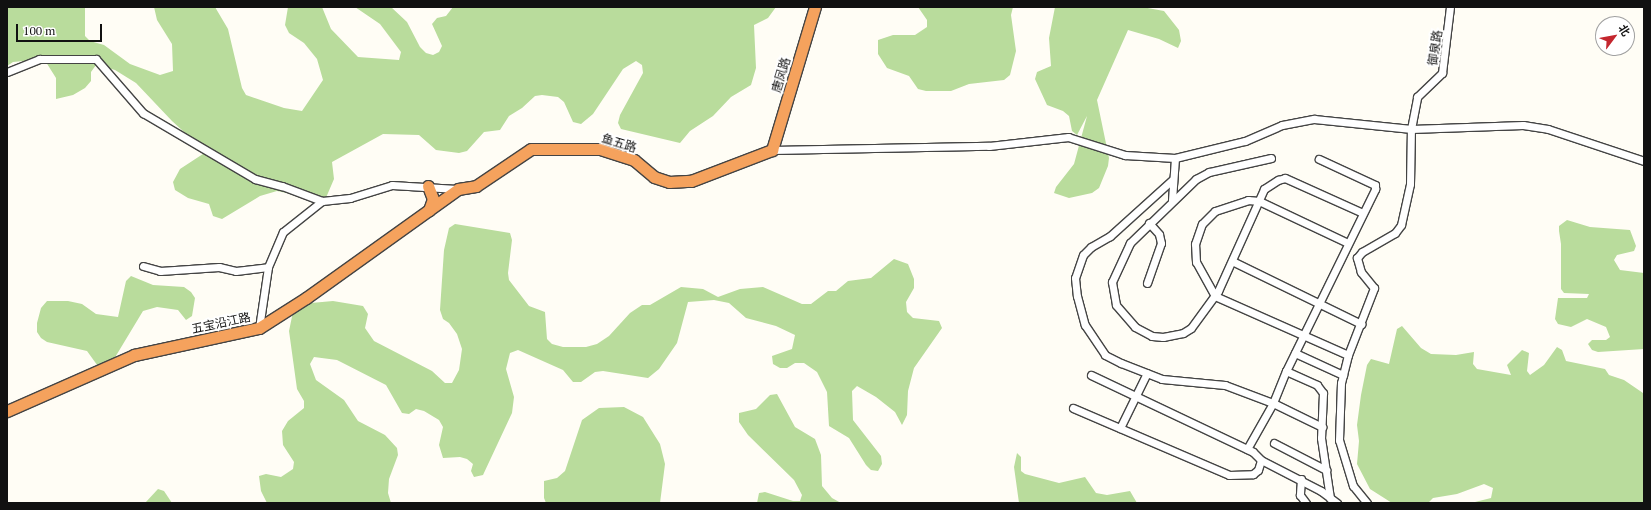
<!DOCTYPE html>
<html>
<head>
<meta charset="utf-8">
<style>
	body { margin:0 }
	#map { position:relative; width:1651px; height:510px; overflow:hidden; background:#fffdf5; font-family:"PT Serif","Noto Sans SC",serif }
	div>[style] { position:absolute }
	.forest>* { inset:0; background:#b9dc9c }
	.roads { filter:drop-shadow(1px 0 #444) drop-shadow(-1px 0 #444) drop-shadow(0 1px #444) drop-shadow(0 -1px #444) }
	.minor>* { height:7px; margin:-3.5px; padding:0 3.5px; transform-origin:3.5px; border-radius:3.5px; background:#fff }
	.highway>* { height:11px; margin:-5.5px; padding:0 5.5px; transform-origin:5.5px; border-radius:5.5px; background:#f5a25d }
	span { translate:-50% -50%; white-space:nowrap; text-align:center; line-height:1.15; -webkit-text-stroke:4px #fff; paint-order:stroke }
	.street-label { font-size:12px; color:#111 }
	.frame { position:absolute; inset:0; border:8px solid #111; pointer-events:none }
	.north { position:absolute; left:1595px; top:16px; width:40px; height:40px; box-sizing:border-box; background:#fff; border:1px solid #a0a0a0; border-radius:50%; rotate:58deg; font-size:11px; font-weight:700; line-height:16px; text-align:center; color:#111 }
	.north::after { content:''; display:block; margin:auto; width:14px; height:18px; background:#c4262e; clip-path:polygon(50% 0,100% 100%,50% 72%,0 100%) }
	.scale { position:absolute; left:16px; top:24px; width:86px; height:18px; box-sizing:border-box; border:2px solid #111; border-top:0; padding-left:5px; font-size:12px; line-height:14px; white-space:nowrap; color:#111; -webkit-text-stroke:3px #fff; paint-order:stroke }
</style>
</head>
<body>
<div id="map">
	<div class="forest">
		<i style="clip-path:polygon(7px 7px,85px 7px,85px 36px,90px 41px,104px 45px,130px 64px,160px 75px,173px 71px,172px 44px,157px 20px,154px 7px,215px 7px,228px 29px,242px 88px,246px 95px,284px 108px,302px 111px,323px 80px,317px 59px,304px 43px,289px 33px,285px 25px,288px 7px,322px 7px,331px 29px,358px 57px,399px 60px,401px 52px,380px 24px,355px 7px,391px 7px,407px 22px,420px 47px,426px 53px,433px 55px,439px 52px,442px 46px,432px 24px,437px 18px,446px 16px,453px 7px,776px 7px,768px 18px,754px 25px,756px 68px,751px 85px,731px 97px,713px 116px,690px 131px,680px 143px,621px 129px,618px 123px,620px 115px,643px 73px,642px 65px,636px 61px,623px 69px,593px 114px,581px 124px,573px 122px,564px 102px,558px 97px,542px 95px,535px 96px,522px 108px,509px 116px,500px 130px,484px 132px,467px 151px,459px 153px,436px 150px,419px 135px,383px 134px,332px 162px,334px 179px,322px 207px,300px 196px,277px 191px,260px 196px,222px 219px,213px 216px,209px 204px,188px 198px,175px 190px,173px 182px,180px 169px,206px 152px,172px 121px,136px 83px,115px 70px,96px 65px,91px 72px,91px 81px,85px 88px,73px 95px,56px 99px,56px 78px,44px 59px,13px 62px,7px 66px)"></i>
		<i style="clip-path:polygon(918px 7px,1013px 7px,1011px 15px,1016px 51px,1010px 75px,1004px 80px,969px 84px,951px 91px,926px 91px,918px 89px,909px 76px,887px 68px,878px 54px,878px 40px,893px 35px,915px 35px,927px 27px,927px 20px)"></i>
		<i style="clip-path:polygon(1055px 7px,1142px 7px,1164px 11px,1179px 30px,1181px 41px,1178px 48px,1159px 39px,1128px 30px,1097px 100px,1109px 158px,1108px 166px,1099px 188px,1092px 193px,1069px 198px,1054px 193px,1056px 187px,1074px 164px,1087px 116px,1077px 135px,1072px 131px,1069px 116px,1063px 111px,1047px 105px,1035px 79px,1037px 72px,1051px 66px,1049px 38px)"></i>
		<i style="clip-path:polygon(1567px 220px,1590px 227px,1630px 230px,1636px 246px,1634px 251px,1617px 255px,1614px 260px,1620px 270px,1644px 273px,1644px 349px,1598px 352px,1592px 350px,1588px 344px,1592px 340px,1606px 340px,1610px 337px,1606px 327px,1587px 319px,1571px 327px,1558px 324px,1555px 319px,1558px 298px,1587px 298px,1589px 294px,1564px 293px,1561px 289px,1561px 244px,1559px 231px,1559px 226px)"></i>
		<i style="clip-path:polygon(455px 224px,510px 233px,512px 240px,508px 273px,509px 280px,529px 306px,545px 312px,547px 339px,552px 344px,563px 347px,586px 347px,597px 344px,609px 336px,630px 313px,642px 305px,650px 305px,681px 287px,703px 289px,718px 297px,740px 289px,763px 287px,802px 304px,811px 304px,828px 291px,836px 291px,848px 281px,871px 278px,894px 259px,908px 264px,914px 279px,914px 288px,906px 302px,907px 312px,913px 318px,939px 321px,942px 328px,914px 368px,908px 391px,907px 415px,902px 425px,895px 412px,876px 397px,857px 386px,852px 391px,853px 420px,881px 456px,882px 464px,878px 471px,871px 470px,866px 465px,849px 438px,829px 426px,827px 392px,817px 372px,804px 363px,795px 363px,787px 368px,780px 368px,773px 364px,772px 356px,792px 349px,795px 335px,776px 326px,746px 318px,729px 303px,714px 300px,688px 302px,677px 343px,659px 369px,648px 378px,603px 371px,595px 372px,581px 382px,573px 382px,563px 370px,518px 350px,510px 353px,506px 369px,514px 397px,512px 413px,483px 475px,474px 477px,471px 471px,473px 464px,467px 459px,460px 457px,443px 458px,439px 445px,443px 427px,439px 420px,424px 411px,416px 409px,409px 414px,402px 413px,386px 385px,337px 360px,314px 357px,310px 364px,316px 380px,344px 400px,358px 421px,385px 435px,397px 448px,398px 455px,389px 479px,388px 493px,391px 503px,267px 503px,261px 491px,259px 476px,266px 474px,281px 477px,293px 469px,294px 462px,283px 445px,282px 431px,288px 421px,304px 408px,304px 401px,297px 389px,289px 331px,294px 307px,300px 304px,333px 301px,363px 306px,368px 314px,365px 328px,374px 341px,432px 371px,445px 383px,452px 383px,459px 370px,462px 349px,457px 334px,449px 323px,443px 319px,440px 310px,444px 250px,449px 228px)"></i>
		<i style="clip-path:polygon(131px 276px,153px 285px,184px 287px,191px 292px,195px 298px,192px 316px,186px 320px,178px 310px,157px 307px,143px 311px,111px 364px,100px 369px,87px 351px,47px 342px,41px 338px,37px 332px,37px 323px,41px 308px,47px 301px,68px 301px,82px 304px,96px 314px,118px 317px,126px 281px)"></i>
		<i style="clip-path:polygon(1402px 326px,1421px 348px,1431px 354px,1456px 355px,1474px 352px,1473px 364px,1477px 369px,1511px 375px,1507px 365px,1522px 350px,1529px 353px,1527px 371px,1530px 375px,1544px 365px,1557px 347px,1562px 350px,1566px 361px,1605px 369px,1609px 375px,1624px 380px,1643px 393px,1644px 503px,1471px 503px,1491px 498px,1493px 488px,1484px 484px,1457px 494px,1433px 498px,1428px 503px,1392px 503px,1370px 489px,1357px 464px,1359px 441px,1357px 425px,1361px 395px,1367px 365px,1371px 359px,1389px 364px,1397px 329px)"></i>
		<i style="clip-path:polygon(777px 394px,795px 427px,815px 439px,821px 455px,822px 486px,832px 498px,841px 503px,757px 503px,759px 493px,765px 492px,793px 501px,800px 501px,802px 495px,794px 480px,748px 435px,739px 422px,739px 413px,756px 409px,770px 395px)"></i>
		<i style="clip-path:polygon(624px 407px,643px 417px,660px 444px,665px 464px,660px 503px,546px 503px,544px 498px,544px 481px,557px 478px,565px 471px,582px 420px,599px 408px)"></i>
		<i style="clip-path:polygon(1017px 453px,1021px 457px,1021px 471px,1025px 474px,1059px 483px,1085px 477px,1096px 493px,1107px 495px,1130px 491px,1137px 503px,1019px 503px,1014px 467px)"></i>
		<i style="clip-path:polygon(158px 489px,164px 491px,172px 503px,145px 503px)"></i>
	</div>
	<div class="roads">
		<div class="minor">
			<i style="left:7px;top:72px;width:35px;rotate:-22deg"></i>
			<i style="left:39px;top:59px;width:57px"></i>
			<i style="left:96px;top:59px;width:72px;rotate:49deg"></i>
			<i style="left:143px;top:113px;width:130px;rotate:30.5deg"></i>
			<i style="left:255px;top:179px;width:28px;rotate:15deg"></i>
			<i style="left:282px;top:186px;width:43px;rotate:20.6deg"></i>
			<i style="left:322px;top:201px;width:28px;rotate:-6deg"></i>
			<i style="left:350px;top:198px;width:44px;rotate:-17.2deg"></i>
			<i style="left:392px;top:185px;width:65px;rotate:3.5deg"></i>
			<i style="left:772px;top:150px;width:217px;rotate:-1.1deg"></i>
			<i style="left:989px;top:146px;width:80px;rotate:-6.5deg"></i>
			<i style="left:1068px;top:137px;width:60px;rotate:17.5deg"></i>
			<i style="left:1125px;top:155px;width:50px;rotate:3.4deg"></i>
			<i style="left:1175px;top:158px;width:72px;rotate:-13.7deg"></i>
			<i style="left:1245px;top:141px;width:40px;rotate:-23.4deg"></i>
			<i style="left:1282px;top:125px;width:33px;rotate:-11deg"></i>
			<i style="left:1314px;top:119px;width:98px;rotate:5.9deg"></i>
			<i style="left:1411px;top:129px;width:112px;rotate:-2deg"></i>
			<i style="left:1523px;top:125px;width:25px;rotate:9deg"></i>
			<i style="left:1548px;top:129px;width:101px;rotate:18.4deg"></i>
			<i style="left:1271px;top:158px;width:64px;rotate:167.3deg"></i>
			<i style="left:1209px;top:172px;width:15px;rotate:152deg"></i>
			<i style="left:1196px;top:179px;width:92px;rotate:135.9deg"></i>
			<i style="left:1130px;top:243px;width:43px;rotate:114.8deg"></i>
			<i style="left:1112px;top:282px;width:23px;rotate:80deg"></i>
			<i style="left:1116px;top:305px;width:29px;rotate:49deg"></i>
			<i style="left:1135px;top:327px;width:19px;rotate:28deg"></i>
			<i style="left:1152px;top:336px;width:11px;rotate:5deg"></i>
			<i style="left:1163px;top:337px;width:20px;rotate:-11deg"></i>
			<i style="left:1183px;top:333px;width:9px;rotate:-32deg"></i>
			<i style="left:1191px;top:328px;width:46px;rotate:-53.9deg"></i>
			<i style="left:1218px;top:291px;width:112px;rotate:-65.7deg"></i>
			<i style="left:1264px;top:189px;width:17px;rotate:-33deg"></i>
			<i style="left:1278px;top:180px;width:7px;rotate:-16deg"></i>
			<i style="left:1285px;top:178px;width:85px;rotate:24.2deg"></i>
			<i style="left:1172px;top:180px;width:84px;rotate:137.9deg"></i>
			<i style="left:1110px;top:236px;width:22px;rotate:150deg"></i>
			<i style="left:1091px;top:247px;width:11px;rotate:135deg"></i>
			<i style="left:1083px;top:255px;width:24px;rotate:109deg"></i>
			<i style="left:1075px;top:278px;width:18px;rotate:84deg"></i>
			<i style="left:1077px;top:296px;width:30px;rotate:75deg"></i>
			<i style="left:1085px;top:325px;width:36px;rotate:56deg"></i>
			<i style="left:1105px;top:355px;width:18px;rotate:27deg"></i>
			<i style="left:1121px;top:363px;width:44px;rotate:21.3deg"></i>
			<i style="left:1162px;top:379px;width:63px;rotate:5.4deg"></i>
			<i style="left:1225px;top:385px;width:51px;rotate:20.6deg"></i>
			<i style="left:1273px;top:403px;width:55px;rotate:26.1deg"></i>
			<i style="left:1172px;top:200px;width:42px;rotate:-85.9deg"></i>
			<i style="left:1232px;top:261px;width:144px;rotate:26deg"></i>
			<i style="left:143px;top:266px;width:18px;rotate:16deg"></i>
			<i style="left:160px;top:271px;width:59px;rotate:-3.9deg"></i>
			<i style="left:219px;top:267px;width:17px;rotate:13deg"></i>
			<i style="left:236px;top:271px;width:32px;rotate:-7deg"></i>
			<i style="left:1147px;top:283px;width:42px;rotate:-70.7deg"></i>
			<i style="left:1161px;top:243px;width:9px;rotate:-103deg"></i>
			<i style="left:1159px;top:234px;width:15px;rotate:-132deg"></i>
			<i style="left:259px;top:328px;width:62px;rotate:-81.6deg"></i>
			<i style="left:268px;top:267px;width:38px;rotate:-67deg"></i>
			<i style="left:283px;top:232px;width:50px;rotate:-38.5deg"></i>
			<i style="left:1295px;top:353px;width:53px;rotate:24.6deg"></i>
			<i style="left:1348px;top:355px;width:145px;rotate:-156.1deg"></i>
			<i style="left:1215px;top:296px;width:39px;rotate:-119deg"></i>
			<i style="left:1196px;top:262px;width:18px;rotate:-93deg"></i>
			<i style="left:1195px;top:244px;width:21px;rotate:-71deg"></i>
			<i style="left:1202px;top:224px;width:18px;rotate:-45deg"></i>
			<i style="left:1215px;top:211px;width:35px;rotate:-18deg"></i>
			<i style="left:1248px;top:200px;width:11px;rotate:5deg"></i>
			<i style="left:1259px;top:201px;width:98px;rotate:25.3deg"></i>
			<i style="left:1286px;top:371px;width:34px;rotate:24deg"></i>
			<i style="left:1317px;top:385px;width:10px;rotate:53deg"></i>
			<i style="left:1323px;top:393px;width:45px;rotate:92.5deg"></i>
			<i style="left:1321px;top:438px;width:61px;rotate:81.5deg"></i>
			<i style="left:1091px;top:375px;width:179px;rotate:25.4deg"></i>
			<i style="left:1253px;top:452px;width:11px;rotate:45deg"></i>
			<i style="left:1261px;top:460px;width:68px;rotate:27.3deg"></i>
			<i style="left:1321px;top:491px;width:20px;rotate:37deg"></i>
			<i style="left:1073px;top:408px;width:170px;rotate:23.2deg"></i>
			<i style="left:1229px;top:475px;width:24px;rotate:-2deg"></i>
			<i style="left:1253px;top:474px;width:6px;rotate:-39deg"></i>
			<i style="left:1258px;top:470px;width:10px;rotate:-73deg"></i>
			<i style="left:1120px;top:428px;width:61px;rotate:-63.9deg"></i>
			<i style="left:1274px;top:443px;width:59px;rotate:27.4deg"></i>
			<i style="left:1247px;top:449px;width:53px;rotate:-60.5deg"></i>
			<i style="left:1273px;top:403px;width:35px;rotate:-68deg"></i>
			<i style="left:1286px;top:371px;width:203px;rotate:-63.9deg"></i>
			<i style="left:1375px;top:189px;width:4px;rotate:-90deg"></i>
			<i style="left:1375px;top:185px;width:62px;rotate:-155.1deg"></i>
			<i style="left:1301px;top:479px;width:16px;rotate:94deg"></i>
			<i style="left:1300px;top:495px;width:10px;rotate:53deg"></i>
			<i style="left:1367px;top:503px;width:22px;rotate:-129deg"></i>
			<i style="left:1353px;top:486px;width:48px;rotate:-106.9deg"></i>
			<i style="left:1339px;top:440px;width:57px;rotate:-88deg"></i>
			<i style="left:1341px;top:383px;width:29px;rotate:-76deg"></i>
			<i style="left:1348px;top:355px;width:72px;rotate:-68.8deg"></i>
			<i style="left:1374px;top:288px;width:21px;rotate:-129deg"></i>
			<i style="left:1361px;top:272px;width:15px;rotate:-106deg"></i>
			<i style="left:1357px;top:258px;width:8px;rotate:-50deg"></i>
			<i style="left:1362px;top:252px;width:38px;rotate:-30deg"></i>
			<i style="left:1395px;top:233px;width:10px;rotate:-53deg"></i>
			<i style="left:1401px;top:225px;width:42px;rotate:-77.6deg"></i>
			<i style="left:1410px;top:184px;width:55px;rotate:-89deg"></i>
			<i style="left:1411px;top:129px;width:33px;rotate:-79deg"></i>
			<i style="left:1417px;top:97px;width:35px;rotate:-44deg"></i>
			<i style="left:1442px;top:73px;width:66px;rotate:-83.1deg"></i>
		</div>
		<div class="highway">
			<i style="left:428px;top:186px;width:14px;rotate:69deg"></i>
			<i style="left:433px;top:199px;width:12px;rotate:110deg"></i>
			<i style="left:7px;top:411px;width:139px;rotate:-23.8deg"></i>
			<i style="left:134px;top:355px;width:128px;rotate:-12.2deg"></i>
			<i style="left:259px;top:328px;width:56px;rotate:-32.6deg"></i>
			<i style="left:306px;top:298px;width:187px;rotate:-35.6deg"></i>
			<i style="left:458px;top:189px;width:18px;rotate:-9deg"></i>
			<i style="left:476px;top:186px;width:66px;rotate:-33.9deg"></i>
			<i style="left:531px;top:149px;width:69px"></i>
			<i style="left:600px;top:149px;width:36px;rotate:18deg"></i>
			<i style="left:634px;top:160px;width:26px;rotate:40deg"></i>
			<i style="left:654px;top:177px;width:16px;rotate:18deg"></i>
			<i style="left:669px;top:182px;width:22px;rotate:-3deg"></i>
			<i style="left:691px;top:181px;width:87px;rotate:-20.9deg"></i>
			<i style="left:772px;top:150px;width:149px;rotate:-73.3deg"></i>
		</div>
	</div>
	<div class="street-label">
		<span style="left:1435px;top:48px;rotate:-81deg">御泉路</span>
		<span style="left:781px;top:75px;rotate:-73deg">唐凤路</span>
		<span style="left:619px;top:143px;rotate:17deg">鱼五路</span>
		<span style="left:221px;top:323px;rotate:-12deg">五宝沿江路</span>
	</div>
	<div class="frame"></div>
	<div class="north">北</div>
	<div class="scale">100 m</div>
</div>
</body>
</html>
